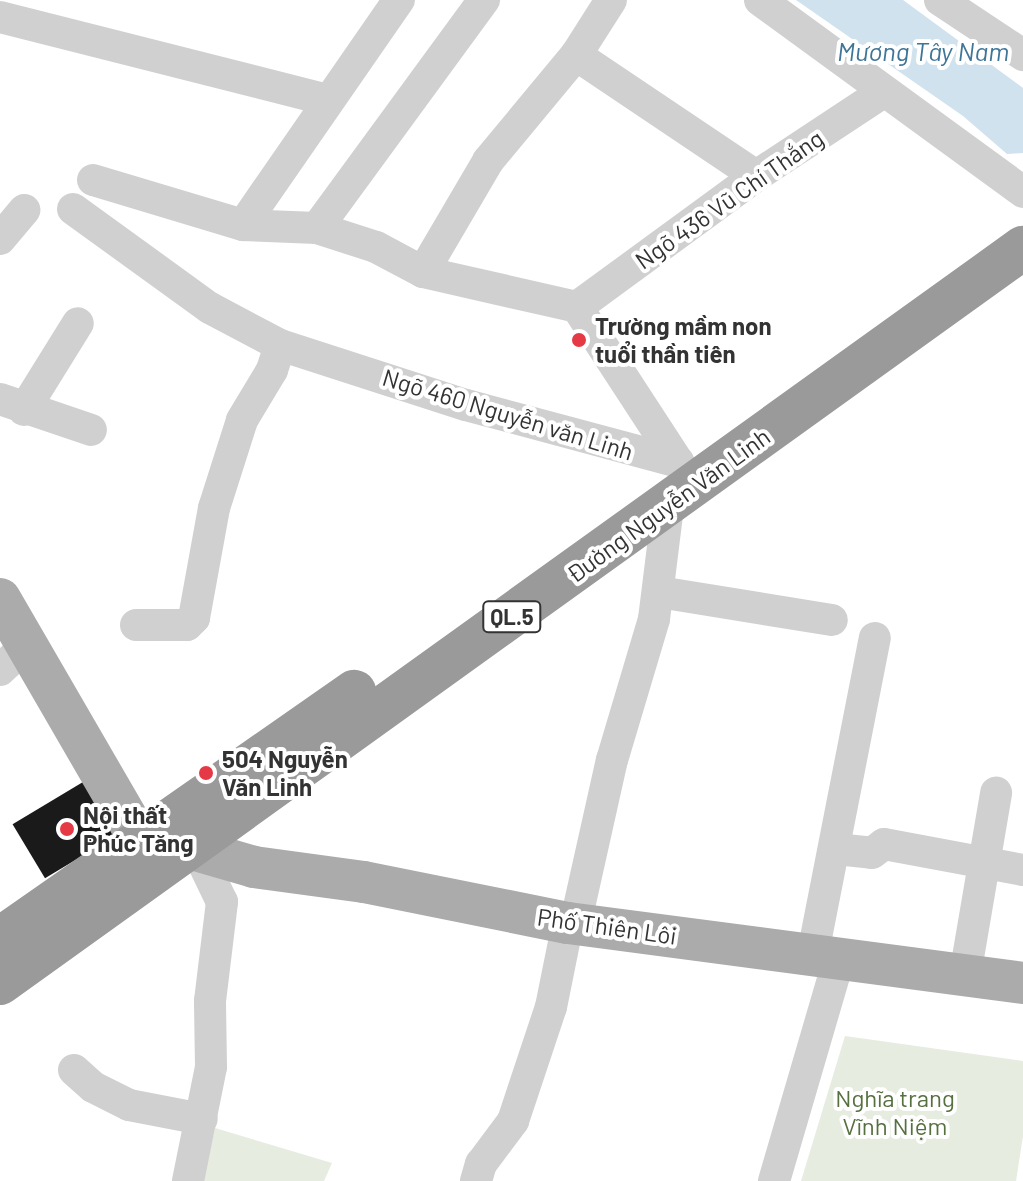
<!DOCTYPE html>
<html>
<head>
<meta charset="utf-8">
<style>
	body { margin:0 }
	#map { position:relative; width:1023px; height:1181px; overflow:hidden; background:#fff; font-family:Barlow,sans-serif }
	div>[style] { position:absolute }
	.green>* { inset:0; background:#e6ecdf }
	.water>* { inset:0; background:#cfe2ee }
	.building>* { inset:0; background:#1a1a1a; transform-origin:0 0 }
	.minor>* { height:32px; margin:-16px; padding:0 16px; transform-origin:16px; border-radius:16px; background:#d0d0d0 }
	.major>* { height:42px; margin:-21px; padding:0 21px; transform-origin:21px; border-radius:21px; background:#ababab }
	.highway>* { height:44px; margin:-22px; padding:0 22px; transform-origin:22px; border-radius:22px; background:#9a9a9a }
	.dots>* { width:22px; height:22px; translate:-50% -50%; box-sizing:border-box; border:4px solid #fff; border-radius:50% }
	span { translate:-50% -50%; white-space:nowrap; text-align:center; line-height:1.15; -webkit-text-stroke:8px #fff; paint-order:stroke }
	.shield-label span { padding:2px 6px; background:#fff; border:2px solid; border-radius:6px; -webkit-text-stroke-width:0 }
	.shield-label { font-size:22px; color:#333; font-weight:700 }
	.street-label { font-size:24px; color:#333 }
	.poi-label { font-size:24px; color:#333; font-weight:700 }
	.left { translate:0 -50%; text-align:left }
	.park-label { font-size:24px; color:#56703f }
	.water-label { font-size:26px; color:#3f7597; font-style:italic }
</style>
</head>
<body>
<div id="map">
	<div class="green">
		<i style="clip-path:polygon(845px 1036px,1023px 1061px,1023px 1136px,1016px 1181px,801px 1181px)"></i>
		<i style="clip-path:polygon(215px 1128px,332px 1163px,324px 1181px,203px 1181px)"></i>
	</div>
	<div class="water">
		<i style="clip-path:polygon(796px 0,903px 0,1023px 88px,1023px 153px,1007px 154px,963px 116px)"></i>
	</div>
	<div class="building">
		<i style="left:88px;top:779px;width:63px;height:88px;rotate:59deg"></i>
	</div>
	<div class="minor">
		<i style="left:760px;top:0;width:326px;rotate:36.1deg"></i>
		<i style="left:940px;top:0;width:100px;rotate:33.5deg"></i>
		<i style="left:0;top:17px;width:339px;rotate:14.2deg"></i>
		<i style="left:576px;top:55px;width:217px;rotate:33.9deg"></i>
		<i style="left:93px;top:180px;width:157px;rotate:16.7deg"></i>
		<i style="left:243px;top:225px;width:74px;rotate:2.3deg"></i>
		<i style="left:317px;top:228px;width:62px;rotate:17.9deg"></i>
		<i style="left:376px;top:247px;width:53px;rotate:28deg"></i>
		<i style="left:423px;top:272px;width:158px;rotate:12.8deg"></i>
		<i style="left:577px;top:307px;width:185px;rotate:56.9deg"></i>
		<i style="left:73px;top:209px;width:169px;rotate:35.9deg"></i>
		<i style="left:210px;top:308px;width:79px;rotate:27.9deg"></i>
		<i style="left:280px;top:345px;width:195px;rotate:17.9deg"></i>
		<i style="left:466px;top:405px;width:220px;rotate:15deg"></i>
		<i style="left:243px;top:225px;width:274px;rotate:-55.3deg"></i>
		<i style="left:317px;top:228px;width:283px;rotate:-53.8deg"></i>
		<i style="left:0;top:239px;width:38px;rotate:-50deg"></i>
		<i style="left:423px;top:272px;width:129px;rotate:-59.6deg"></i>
		<i style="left:488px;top:161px;width:138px;rotate:-50.3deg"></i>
		<i style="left:576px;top:55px;width:65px;rotate:-57.5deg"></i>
		<i style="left:577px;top:307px;width:222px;rotate:-36.2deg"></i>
		<i style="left:756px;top:176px;width:151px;rotate:-33.4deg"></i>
		<i style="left:0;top:399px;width:96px;rotate:18.8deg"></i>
		<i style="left:24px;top:410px;width:102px;rotate:-58.2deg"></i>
		<i style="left:659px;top:592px;width:175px;rotate:9.2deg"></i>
		<i style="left:136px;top:625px;width:51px"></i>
		<i style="left:187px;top:625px;width:10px;rotate:-45deg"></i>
		<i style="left:194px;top:618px;width:112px;rotate:-79.7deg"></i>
		<i style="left:214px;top:508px;width:92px;rotate:-72.3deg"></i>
		<i style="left:242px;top:420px;width:58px;rotate:-59deg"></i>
		<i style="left:272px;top:370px;width:26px;rotate:-72deg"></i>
		<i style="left:0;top:670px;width:35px;rotate:-43deg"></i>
		<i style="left:836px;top:849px;width:36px;rotate:6deg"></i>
		<i style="left:872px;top:853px;width:15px;rotate:-37deg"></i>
		<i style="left:884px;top:844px;width:141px;rotate:10.6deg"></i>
		<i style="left:575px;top:925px;width:169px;rotate:-77.4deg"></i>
		<i style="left:612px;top:760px;width:147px;rotate:-73.4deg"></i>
		<i style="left:654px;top:619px;width:114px;rotate:-82.9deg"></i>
		<i style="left:813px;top:953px;width:321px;rotate:-78.9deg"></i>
		<i style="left:965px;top:975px;width:185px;rotate:-80.3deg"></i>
		<i style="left:74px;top:1070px;width:25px;rotate:42deg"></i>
		<i style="left:93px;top:1087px;width:40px;rotate:26.6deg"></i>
		<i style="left:129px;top:1105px;width:74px;rotate:10.9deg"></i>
		<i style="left:188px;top:1181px;width:116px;rotate:-78.6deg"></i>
		<i style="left:211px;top:1067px;width:66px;rotate:-90.9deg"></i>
		<i style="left:210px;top:1001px;width:100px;rotate:-83.1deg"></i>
		<i style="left:222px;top:902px;width:62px;rotate:-115.7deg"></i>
		<i style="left:476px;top:1181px;width:18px;rotate:-74deg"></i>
		<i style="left:481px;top:1164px;width:54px;rotate:-53.3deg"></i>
		<i style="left:513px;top:1121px;width:120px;rotate:-71.6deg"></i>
		<i style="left:551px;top:1007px;width:86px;rotate:-78.6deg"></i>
		<i style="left:774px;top:1181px;width:234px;rotate:-73.7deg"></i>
	</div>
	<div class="major">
		<i style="left:0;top:599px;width:261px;rotate:59.9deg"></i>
		<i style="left:131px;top:825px;width:23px;rotate:31deg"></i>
		<i style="left:151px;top:837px;width:107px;rotate:16.2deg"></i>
		<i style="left:254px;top:867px;width:111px;rotate:7.8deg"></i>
		<i style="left:364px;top:882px;width:208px;rotate:11.4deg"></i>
		<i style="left:568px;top:923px;width:459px;rotate:7.5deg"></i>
	</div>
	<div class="highway">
		<i style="left:0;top:939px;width:432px;rotate:-34.9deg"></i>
		<i style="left:0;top:983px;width:1260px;rotate:-35.7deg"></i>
	</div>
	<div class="dots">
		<i style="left:579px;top:340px;background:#e63946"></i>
		<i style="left:206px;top:773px;background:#e63946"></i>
		<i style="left:67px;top:829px;background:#e63946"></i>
	</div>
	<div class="shield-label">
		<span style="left:512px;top:617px">QL.5</span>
	</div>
	<div class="street-label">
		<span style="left:729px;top:199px;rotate:-35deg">Ngõ 436 Vũ Chí Thắng</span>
		<span style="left:508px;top:414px;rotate:17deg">Ngõ 460 Nguyễn văn Linh</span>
		<span style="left:668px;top:505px;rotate:-36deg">Đường Nguyễn Văn Linh</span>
		<span style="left:607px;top:926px;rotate:8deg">Phố Thiên Lôi</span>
	</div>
	<div class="poi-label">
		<span class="left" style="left:595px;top:340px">Trường mầm non<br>tuổi thần tiên</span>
		<span class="left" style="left:222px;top:773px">504 Nguyễn<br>Văn Linh</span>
		<span class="left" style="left:83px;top:829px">Nội thất<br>Phúc Tăng</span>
	</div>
	<div class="park-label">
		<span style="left:895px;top:1112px">Nghĩa trang<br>Vĩnh Niệm</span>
	</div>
	<div class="water-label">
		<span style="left:923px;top:51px">Mương Tây Nam</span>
	</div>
</div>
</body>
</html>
